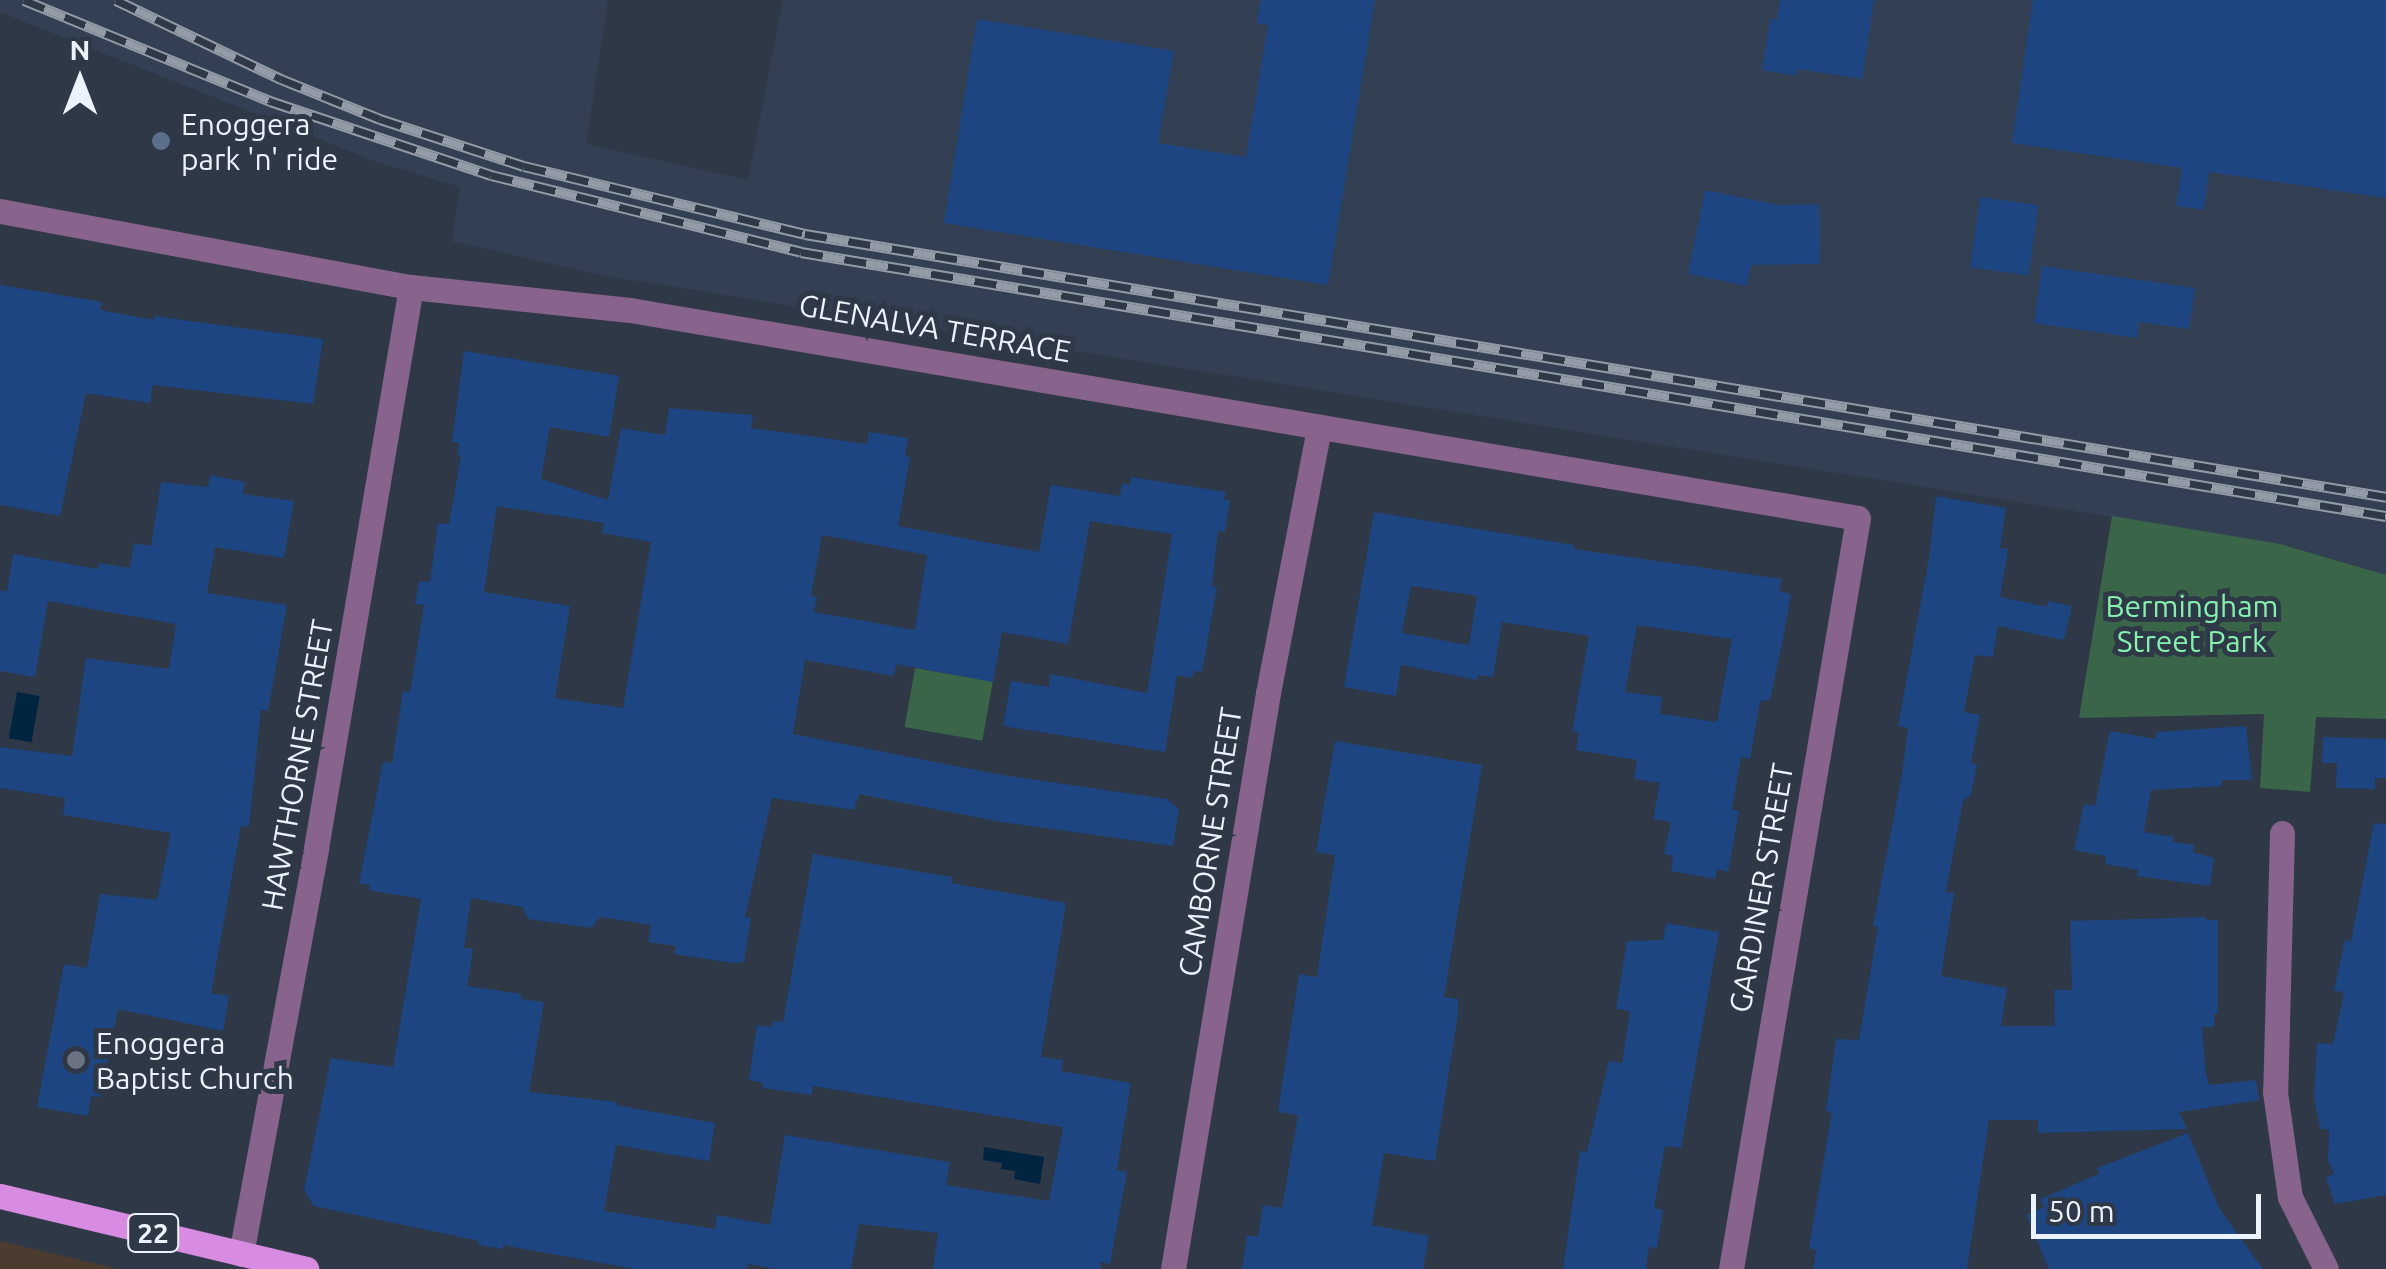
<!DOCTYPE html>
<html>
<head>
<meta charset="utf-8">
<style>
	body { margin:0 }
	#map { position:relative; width:2386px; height:1269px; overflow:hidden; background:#2e3846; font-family:Ubuntu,sans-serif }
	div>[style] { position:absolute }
	.commercial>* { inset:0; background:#4b3c2f }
	.built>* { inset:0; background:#334054 }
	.green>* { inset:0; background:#3a6549; transform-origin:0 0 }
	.water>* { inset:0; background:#002540; transform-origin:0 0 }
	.building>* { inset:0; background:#1d4581; transform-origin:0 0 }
	.minor>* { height:25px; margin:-12.5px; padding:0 12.5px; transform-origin:12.5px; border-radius:12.5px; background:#88638c }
	.major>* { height:25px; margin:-12.5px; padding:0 12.5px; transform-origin:12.5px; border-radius:12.5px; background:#d78be1 }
	.rail>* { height:11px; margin-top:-5.5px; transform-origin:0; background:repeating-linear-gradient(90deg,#2e3846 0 22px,#939ba7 0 44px); box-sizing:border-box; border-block:2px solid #939ba7 }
	.dots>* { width:28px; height:28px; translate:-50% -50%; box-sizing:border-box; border:5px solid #2e3846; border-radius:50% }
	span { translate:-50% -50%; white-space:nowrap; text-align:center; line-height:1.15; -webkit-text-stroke:10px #2e3846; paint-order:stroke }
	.shield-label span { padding:2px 8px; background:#2e3846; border:2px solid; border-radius:8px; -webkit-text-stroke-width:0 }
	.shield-label { font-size:28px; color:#ecf2fc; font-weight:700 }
	.poi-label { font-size:30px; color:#ecf2fc }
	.left { translate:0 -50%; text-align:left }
	.street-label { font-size:30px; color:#ecf2fc }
	.park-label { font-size:30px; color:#84f2ae }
	.north { position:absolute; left:30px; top:30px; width:100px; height:100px; -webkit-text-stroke:8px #2e3846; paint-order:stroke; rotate:0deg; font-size:28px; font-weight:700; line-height:40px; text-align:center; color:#ecf2fc }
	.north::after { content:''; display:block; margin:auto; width:35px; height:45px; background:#ecf2fc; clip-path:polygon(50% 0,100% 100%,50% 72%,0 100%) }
	.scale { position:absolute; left:2031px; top:1194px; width:230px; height:45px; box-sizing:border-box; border:5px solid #ecf2fc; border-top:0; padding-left:12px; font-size:30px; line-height:35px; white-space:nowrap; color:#ecf2fc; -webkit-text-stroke:8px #2e3846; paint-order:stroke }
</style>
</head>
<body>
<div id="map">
	<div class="commercial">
		<i style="clip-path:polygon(0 1241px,118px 1269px,0 1269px)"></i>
	</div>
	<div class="built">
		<i style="clip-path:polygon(0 0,608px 0,586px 144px,748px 180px,783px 0,2386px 0,2386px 575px,2280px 544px,600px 275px,452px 241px,460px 187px,374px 161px,0 12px)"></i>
	</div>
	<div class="green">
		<i style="clip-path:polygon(2112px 516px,2280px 544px,2386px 575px,2386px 719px,2316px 717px,2310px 792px,2260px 788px,2264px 714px,2079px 718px)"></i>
		<i style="left:915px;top:668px;width:79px;height:60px;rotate:10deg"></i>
	</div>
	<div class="water">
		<i style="left:17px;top:692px;width:23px;height:47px;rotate:10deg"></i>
		<i style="clip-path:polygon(984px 1147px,1044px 1157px,1040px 1184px,1014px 1179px,1015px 1171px,1001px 1169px,1002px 1163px,983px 1160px)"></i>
	</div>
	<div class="building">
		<i style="clip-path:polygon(1261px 0,1375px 0,1328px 285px,944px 223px,977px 19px,1174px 51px,1158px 143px,1246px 157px,1268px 25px,1257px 23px)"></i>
		<i style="clip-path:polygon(1780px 0,1874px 0,1862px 79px,1797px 69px,1796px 76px,1762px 70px,1770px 19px,1777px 20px)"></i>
		<i style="clip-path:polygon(2033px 0,2386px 0,2386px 198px,2209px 172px,2204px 210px,2176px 206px,2182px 168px,2012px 143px)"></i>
		<i style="clip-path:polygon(1705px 190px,1779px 205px,1819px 204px,1820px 264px,1751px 265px,1747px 286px,1688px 274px)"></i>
		<i style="left:1980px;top:197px;width:59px;height:71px;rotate:8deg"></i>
		<i style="clip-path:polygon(2042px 266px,2195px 288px,2189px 329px,2139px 322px,2137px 338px,2034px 323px)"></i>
		<i style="clip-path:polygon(0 285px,102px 302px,100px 310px,153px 320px,154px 316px,323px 339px,313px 404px,153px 385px,150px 403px,86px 393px,60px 516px,0 505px)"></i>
		<i style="clip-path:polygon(evenodd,464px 351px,619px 376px,609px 437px,550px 427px,541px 479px,608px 500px,621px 428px,665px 435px,669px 408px,753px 415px,751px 428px,867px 444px,869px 432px,908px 438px,905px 456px,910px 457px,898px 526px,1039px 552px,1051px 485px,1120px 496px,1122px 484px,1130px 485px,1131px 477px,1226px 492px,1224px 500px,1230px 500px,1225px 532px,1218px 531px,1212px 587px,1217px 587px,1202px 672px,1194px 671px,1192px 678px,1177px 675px,1165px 752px,1003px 726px,1011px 681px,1049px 687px,1051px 674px,1147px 693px,1172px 534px,1090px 521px,1068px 644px,1002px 632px,993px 682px,896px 664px,894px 676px,805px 660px,793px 734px,996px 774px,1167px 799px,1179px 809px,1173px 846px,1001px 822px,859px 794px,854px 810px,772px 798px,745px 917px,751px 918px,744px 962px,733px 963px,674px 954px,676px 946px,648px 942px,651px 925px,600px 917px,592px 928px,542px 921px,528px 919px,523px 907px,471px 898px,464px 948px,473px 949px,467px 986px,521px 994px,521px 999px,544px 1002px,529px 1092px,617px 1102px,616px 1105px,715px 1123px,709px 1161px,616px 1145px,604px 1211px,715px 1229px,717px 1215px,770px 1225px,785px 1135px,950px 1162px,946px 1185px,1049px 1201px,1063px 1127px,813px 1086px,812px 1095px,763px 1088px,763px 1083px,749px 1080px,757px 1025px,772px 1027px,773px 1021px,783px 1022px,813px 854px,952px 877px,951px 883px,1066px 903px,1041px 1057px,1063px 1060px,1061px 1071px,1131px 1083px,1117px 1170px,1127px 1172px,1110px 1264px,1101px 1262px,1100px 1269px,933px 1269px,938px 1233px,859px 1224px,851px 1269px,776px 1269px,748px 1264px,747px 1269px,635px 1269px,503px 1245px,503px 1249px,478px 1245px,479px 1241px,314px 1206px,304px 1190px,331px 1058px,393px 1067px,421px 899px,369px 890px,370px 885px,359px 883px,383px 762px,392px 763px,403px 691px,410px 692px,424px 605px,415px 604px,419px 581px,430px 582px,438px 523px,449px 524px,461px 456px,457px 455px,459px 443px,452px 442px,464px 351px,497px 506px,604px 523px,602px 533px,651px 542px,623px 708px,555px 698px,570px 606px,484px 592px,497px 506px,464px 351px,822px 535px,927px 555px,915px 630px,814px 612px,817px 597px,811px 596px,822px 535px)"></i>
		<i style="clip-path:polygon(210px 475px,245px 482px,243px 494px,294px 501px,284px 558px,215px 547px,207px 593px,287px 605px,268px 711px,261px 710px,249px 827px,241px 826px,211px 993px,229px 996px,223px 1031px,118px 1009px,100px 1097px,91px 1096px,88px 1116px,37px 1107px,64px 964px,87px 968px,100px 894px,157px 900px,171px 833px,63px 815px,65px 798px,0 788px,0 747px,72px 756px,86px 658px,169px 669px,176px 624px,48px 601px,35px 677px,0 671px,0 590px,7px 592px,13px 554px,98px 569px,99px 563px,130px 568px,134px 543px,151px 546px,161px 482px,208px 487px)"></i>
		<i style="clip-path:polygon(1936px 496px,2006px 508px,2000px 548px,2008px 549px,2000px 597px,2047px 607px,2048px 601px,2072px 606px,2064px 640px,1998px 626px,1993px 657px,1975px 655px,1964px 712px,1980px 715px,1971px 763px,1977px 764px,1971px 795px,1963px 801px,1946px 892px,1954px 893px,1941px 976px,2007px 988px,2001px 1026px,2055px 1026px,2054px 990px,2072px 990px,2070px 921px,2207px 917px,2206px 920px,2218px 920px,2218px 1014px,2214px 1014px,2214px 1027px,2202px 1027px,2206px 1073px,2209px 1085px,2256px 1080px,2259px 1100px,2179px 1112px,2187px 1129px,2038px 1133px,2038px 1120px,1989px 1120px,1967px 1269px,1813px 1269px,1816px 1250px,1809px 1248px,1832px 1112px,1826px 1111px,1836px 1039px,1859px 1040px,1878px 927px,1873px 926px,1902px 774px,1908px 728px,1898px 726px,1929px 558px)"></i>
		<i style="clip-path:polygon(evenodd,1374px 512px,1574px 545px,1574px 549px,1782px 579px,1779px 591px,1791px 594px,1784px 634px,1770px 700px,1760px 701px,1750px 759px,1741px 757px,1732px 809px,1739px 811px,1728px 872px,1717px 869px,1715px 879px,1671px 871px,1673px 856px,1664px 854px,1671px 822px,1653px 819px,1660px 783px,1634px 779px,1637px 760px,1576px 750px,1579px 732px,1572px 732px,1589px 636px,1502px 622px,1493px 677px,1478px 675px,1477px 680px,1401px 665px,1396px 696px,1344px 687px,1374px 512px,1411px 586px,1477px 596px,1469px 645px,1402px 633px,1411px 586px,1374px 512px,1637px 625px,1732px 639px,1717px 722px,1660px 714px,1662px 697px,1625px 692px,1637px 625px)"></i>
		<i style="clip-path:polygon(2246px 726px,2252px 780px,2222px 780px,2222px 786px,2151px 790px,2144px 832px,2174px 837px,2173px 842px,2194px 845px,2193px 852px,2214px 858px,2210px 886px,2137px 876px,2138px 870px,2105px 864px,2106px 856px,2074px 850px,2084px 804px,2095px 806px,2110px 731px,2156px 739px,2156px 732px)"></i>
		<i style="clip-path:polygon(2323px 737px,2386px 739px,2386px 778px,2375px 778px,2375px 789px,2336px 788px,2337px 763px,2322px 763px)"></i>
		<i style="clip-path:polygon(1335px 741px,1482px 765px,1444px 997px,1458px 999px,1458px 1014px,1435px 1161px,1384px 1153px,1372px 1225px,1429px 1236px,1423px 1269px,1242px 1269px,1247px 1235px,1258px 1237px,1263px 1205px,1282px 1208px,1298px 1115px,1278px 1112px,1299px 974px,1317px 977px,1335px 855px,1316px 852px)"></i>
		<i style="clip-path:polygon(2374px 823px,2386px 824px,2386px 1195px,2335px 1204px,2326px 1177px,2334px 1174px,2328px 1160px,2329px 1130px,2320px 1129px,2314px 1096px,2317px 1043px,2333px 1044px,2344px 993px,2334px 990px,2345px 940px,2351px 941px)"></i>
		<i style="clip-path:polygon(1666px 923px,1719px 932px,1681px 1148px,1665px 1146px,1654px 1208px,1663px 1210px,1657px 1248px,1649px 1247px,1646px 1269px,1563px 1269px,1580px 1151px,1587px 1152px,1609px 1061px,1622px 1063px,1630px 1011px,1616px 1009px,1627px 941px,1663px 940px)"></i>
		<i style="clip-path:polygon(2188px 1133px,2219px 1208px,2263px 1269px,2049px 1269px,2026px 1215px,2044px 1207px,2040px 1199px,2099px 1174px,2097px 1168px)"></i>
	</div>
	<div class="minor">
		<i style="left:0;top:211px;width:418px;rotate:10.5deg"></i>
		<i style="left:411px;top:287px;width:220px;rotate:6deg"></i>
		<i style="left:630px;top:310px;width:1245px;rotate:9.61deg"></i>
		<i style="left:1858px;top:518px;width:762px;rotate:99.6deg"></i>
		<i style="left:2282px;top:833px;width:259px;rotate:91.5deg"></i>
		<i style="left:2275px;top:1092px;width:106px;rotate:81.9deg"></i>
		<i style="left:2290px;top:1197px;width:80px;rotate:63.4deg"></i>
		<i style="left:241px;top:1254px;width:413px;rotate:-79.5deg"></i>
		<i style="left:316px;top:848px;width:569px;rotate:-80.39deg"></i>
		<i style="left:1173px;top:1269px;width:584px;rotate:-80.63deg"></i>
		<i style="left:1268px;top:693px;width:271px;rotate:-79.1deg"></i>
	</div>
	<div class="major">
		<i style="left:0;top:1196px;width:315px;rotate:13.4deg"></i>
	</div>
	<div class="rail">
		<i style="left:24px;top:0;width:266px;rotate:22.3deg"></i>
		<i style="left:270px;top:101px;width:233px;rotate:18.5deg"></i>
		<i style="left:491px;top:175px;width:319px;rotate:13.9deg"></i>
		<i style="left:801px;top:252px;width:1607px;rotate:9.46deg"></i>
		<i style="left:116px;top:0;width:183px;rotate:25.6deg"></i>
		<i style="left:281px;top:79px;width:107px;rotate:22deg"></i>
		<i style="left:380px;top:119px;width:151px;rotate:18.1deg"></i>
		<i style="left:524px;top:166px;width:289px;rotate:13.6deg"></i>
		<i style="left:805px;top:234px;width:1603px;rotate:9.44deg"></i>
	</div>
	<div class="dots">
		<i style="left:161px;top:141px;background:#5c6f8a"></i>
		<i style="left:76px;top:1060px;background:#6b7280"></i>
	</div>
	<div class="shield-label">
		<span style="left:153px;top:1233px">22</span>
	</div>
	<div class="poi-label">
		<span class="left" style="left:181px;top:141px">Enoggera<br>park 'n' ride</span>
		<span class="left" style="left:96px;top:1060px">Enoggera<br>Baptist Church</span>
	</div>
	<div class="street-label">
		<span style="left:935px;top:328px;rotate:10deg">GLENALVA TERRACE</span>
		<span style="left:297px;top:765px;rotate:-80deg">HAWTHORNE STREET</span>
		<span style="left:1210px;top:842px;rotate:-81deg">CAMBORNE STREET</span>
		<span style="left:1761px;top:888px;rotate:-80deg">GARDINER STREET</span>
	</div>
	<div class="park-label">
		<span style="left:2192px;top:623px">Bermingham<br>Street Park</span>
	</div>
	<div class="north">N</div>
	<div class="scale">50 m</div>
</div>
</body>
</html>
